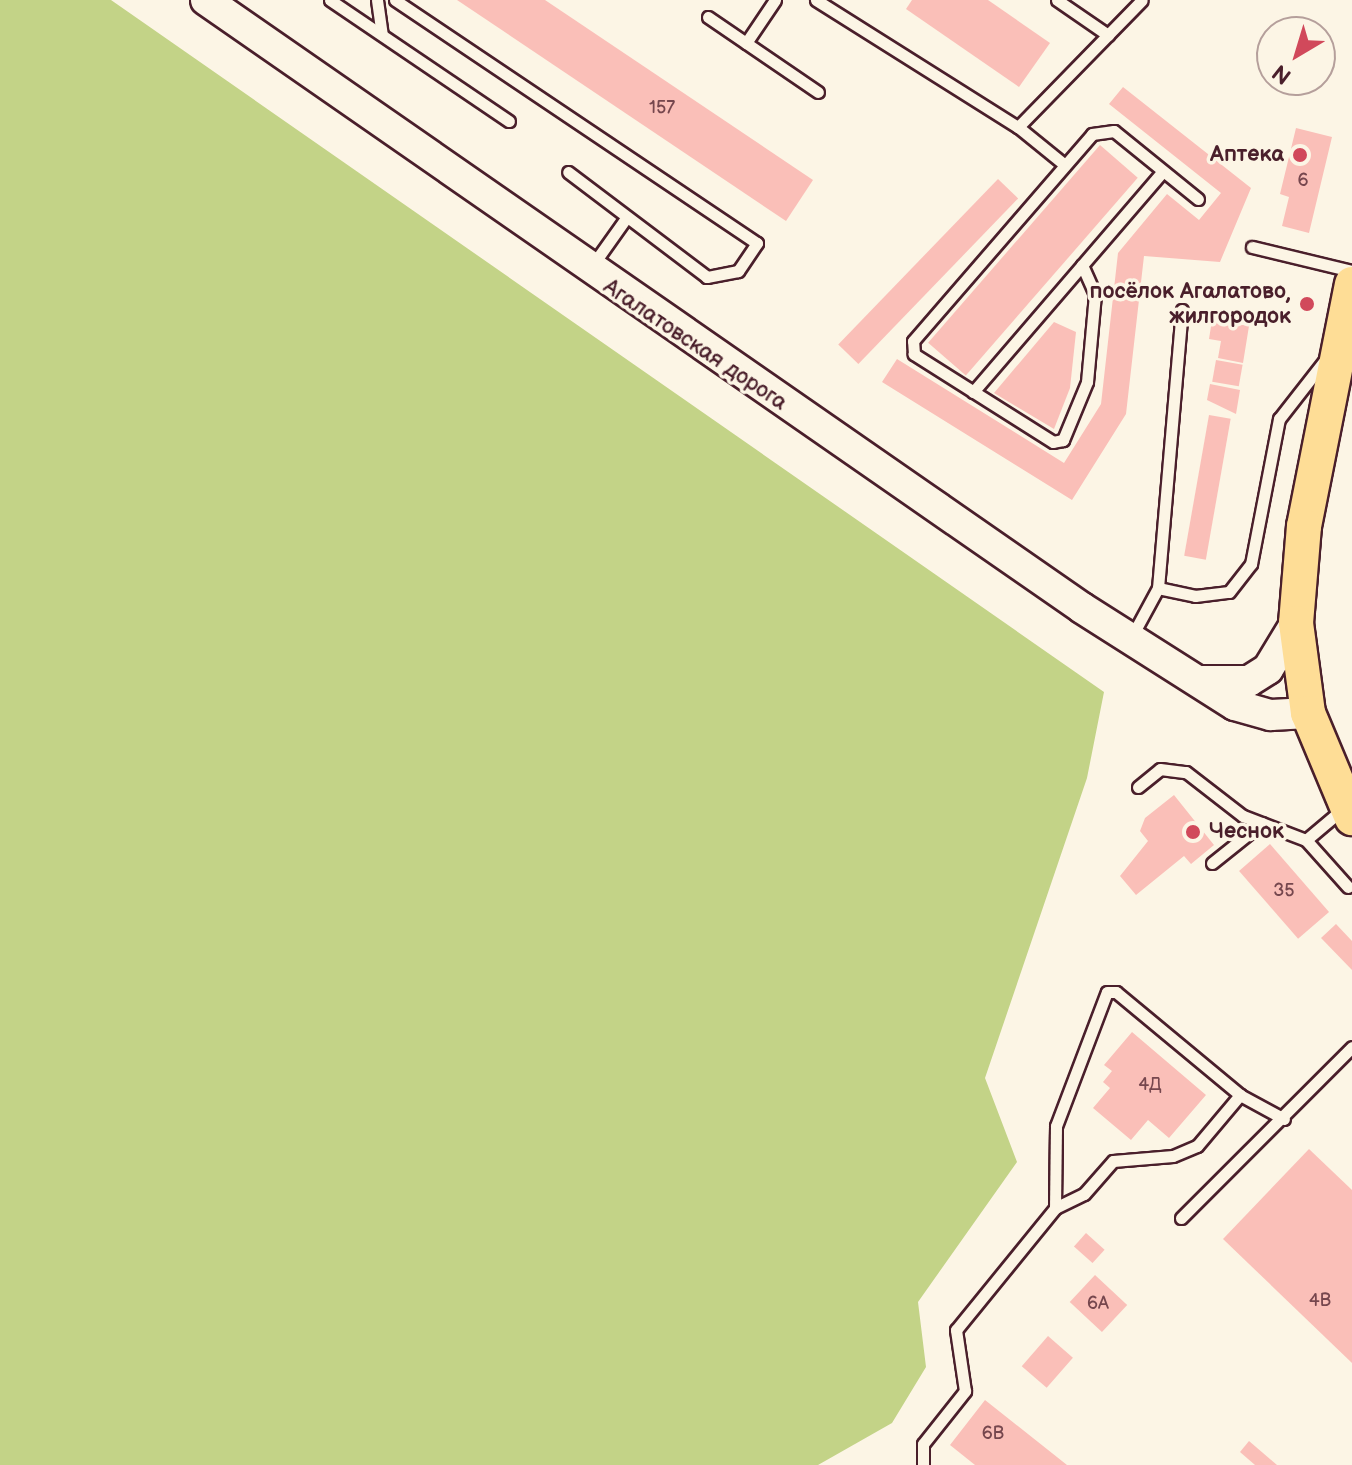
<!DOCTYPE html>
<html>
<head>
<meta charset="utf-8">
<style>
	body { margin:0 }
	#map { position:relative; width:1352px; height:1465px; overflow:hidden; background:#fcf5e5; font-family:"Balsamiq Sans",sans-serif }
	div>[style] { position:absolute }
	.green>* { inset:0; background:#c3d387 }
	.building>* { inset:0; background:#fabfb8; transform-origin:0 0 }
	.roads { filter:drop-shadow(2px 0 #4a1f2b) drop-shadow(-2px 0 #4a1f2b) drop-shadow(0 2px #4a1f2b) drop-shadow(0 -2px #4a1f2b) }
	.service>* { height:11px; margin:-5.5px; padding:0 5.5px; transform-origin:5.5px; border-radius:5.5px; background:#fcf5e5 }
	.secondary>* { height:30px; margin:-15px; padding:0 15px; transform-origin:15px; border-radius:15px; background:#fcf5e5 }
	.primary>* { height:34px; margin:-17px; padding:0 17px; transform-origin:17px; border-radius:17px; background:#fedd96 }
	.dots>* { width:22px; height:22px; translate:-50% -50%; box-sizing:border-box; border:4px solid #fcf5e5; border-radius:50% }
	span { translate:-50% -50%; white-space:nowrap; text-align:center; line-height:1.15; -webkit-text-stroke:7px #fcf5e5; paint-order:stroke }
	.number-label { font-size:18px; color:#76474e }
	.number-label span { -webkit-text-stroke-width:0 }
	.poi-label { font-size:22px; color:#4a1f2b; font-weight:700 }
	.right { translate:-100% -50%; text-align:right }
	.left { translate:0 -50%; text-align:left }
	.street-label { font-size:22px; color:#4a1f2b }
	.north { position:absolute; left:1256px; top:16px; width:80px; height:80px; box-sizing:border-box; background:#fcf5e5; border:2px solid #b59f9b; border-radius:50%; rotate:218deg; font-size:22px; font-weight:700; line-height:32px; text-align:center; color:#4a1f2b }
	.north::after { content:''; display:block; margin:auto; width:28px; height:36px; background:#d1495b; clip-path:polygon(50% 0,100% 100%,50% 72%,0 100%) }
</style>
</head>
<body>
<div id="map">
	<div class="green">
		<i style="clip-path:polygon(0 0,111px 0,1104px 692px,1087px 778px,985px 1078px,1017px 1162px,918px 1302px,926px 1367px,892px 1423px,818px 1465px,0 1465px)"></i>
	</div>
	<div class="building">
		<i style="clip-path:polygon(457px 0,545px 0,813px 180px,786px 221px)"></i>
		<i style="clip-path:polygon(912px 0,988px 0,1050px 43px,1019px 87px,906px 9px)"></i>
		<i style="clip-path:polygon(1123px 87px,1251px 188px,1220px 262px,1144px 256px,1126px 414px,1072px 500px,882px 382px,897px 359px,1064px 463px,1101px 404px,1118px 253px,1167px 194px,1199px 220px,1221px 193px,1109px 104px)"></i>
		<i style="clip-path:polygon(1296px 128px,1332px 137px,1309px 233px,1282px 226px,1289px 197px,1280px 194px)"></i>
		<i style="left:1100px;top:145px;width:50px;height:262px;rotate:41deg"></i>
		<i style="left:998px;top:179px;width:28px;height:230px;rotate:44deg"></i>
		<i style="clip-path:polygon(1212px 320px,1249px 326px,1243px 363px,1218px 358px,1221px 341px,1209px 339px)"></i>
		<i style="clip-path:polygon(1054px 322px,1076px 332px,1070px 388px,1054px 429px,994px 393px)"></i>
		<i style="left:1216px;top:360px;width:27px;height:22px;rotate:10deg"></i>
		<i style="clip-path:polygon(1210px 384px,1240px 390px,1236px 414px,1207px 400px)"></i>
		<i style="left:1209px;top:415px;width:22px;height:143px;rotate:10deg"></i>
		<i style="clip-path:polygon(1174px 795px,1214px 845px,1191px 864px,1184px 856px,1136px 895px,1120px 876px,1148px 841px,1140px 831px,1145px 818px)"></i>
		<i style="left:1270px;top:844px;width:90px;height:41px;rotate:49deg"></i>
		<i style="clip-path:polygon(1336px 924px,1352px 941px,1352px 970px,1321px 938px)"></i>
		<i style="clip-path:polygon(1132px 1032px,1206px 1095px,1169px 1138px,1148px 1120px,1131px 1140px,1093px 1108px,1110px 1088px,1103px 1082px,1112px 1071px,1104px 1065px)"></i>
		<i style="clip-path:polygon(1309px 1149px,1352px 1190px,1352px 1363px,1223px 1239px)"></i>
		<i style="left:1086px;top:1233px;width:25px;height:18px;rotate:42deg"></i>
		<i style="left:1095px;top:1275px;width:44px;height:37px;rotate:43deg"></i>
		<i style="left:1048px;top:1336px;width:33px;height:40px;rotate:41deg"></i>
		<i style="clip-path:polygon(985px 1400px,1014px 1423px,1067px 1465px,975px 1465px,950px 1445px)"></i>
		<i style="clip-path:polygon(1249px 1441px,1277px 1465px,1255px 1465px,1240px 1452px)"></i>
	</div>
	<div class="roads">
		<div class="service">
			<i style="left:330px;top:0;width:216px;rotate:34.1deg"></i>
			<i style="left:377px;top:0;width:35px;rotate:82deg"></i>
			<i style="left:395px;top:0;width:436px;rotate:33.9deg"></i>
			<i style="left:757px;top:243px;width:34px;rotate:124deg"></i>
			<i style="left:738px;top:271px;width:32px;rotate:169deg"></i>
			<i style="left:707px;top:277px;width:174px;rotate:-142.9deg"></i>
			<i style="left:816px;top:0;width:239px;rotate:32.2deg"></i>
			<i style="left:1018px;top:127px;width:177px;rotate:-45.7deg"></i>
			<i style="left:1057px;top:0;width:62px;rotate:34.5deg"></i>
			<i style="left:708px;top:17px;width:133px;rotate:34.3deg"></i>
			<i style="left:746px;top:43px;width:52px;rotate:-56deg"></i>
			<i style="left:1018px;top:127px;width:60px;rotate:39deg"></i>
			<i style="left:1252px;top:247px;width:103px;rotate:13.5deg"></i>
			<i style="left:1082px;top:265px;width:32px;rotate:66deg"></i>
			<i style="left:1095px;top:294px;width:88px;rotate:95.2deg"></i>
			<i style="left:1087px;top:382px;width:63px;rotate:112.5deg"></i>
			<i style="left:1063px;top:440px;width:10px;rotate:169deg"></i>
			<i style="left:1053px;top:442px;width:165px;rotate:-147.7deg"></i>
			<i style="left:914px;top:354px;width:13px;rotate:-94deg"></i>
			<i style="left:913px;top:341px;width:274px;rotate:-49.1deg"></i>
			<i style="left:1092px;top:134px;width:22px;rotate:-8deg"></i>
			<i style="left:1114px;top:131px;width:108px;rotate:39deg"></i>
			<i style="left:592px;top:266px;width:55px;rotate:-54.6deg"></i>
			<i style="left:973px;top:392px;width:291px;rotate:-49.3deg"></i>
			<i style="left:1158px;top:588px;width:279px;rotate:-85.1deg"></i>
			<i style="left:1132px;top:636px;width:55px;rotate:-61.6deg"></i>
			<i style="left:1158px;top:588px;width:38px;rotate:12deg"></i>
			<i style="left:1195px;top:596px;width:34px;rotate:-7deg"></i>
			<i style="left:1229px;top:592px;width:36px;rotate:-52deg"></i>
			<i style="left:1251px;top:564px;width:148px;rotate:-79.1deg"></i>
			<i style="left:1279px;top:419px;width:81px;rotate:-52deg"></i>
			<i style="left:1138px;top:787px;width:28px;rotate:-39deg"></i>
			<i style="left:1160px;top:769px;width:26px;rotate:7deg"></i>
			<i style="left:1186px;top:772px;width:72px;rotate:37.7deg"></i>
			<i style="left:1243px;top:816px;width:67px;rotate:20.9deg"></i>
			<i style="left:1306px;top:840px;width:63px;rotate:48.2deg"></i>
			<i style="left:1306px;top:840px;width:50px;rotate:-40.1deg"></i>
			<i style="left:1212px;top:863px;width:64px;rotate:-38.7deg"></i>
			<i style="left:1055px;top:1208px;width:32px;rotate:-26deg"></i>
			<i style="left:1084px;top:1194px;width:44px;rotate:-48.7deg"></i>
			<i style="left:1113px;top:1161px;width:60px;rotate:-4.8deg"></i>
			<i style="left:1173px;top:1156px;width:26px;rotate:-23deg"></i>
			<i style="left:1197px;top:1146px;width:67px;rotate:-49.9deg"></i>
			<i style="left:1181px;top:1218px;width:242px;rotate:-45deg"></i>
			<i style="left:923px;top:1465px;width:21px;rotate:-90deg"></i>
			<i style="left:923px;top:1444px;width:68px;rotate:-51.6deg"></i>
			<i style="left:965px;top:1391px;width:62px;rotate:-98.4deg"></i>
			<i style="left:956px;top:1330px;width:157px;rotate:-50.9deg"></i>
			<i style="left:1055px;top:1208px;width:82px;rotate:-89.3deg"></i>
			<i style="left:1056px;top:1126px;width:143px;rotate:-69.2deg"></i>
			<i style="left:1107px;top:992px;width:9px"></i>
			<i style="left:1116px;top:992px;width:161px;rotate:39.7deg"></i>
			<i style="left:1240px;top:1095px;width:50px;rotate:28.6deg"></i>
		</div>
		<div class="secondary">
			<i style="left:206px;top:0;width:1066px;rotate:34.76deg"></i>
			<i style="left:1082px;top:608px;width:181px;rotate:32.4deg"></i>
			<i style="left:1235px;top:705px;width:37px;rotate:16deg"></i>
			<i style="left:1271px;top:715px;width:37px;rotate:-3deg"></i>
			<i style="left:1202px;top:681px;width:47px"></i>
			<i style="left:1249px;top:681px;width:22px;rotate:-32deg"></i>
			<i style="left:1268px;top:669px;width:54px;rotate:-58.7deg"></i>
		</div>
		<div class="primary">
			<i style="left:1352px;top:284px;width:247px;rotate:101.2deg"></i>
			<i style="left:1304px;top:526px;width:97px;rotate:94.7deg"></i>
			<i style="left:1296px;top:623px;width:91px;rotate:82.4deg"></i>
			<i style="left:1308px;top:713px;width:114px;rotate:67.3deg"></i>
		</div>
	</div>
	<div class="dots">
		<i style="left:1300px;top:155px;background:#d1495b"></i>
		<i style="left:1307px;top:304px;background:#d1495b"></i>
		<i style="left:1193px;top:832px;background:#d1495b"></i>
	</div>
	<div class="number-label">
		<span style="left:662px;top:108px">157</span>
		<span style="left:1303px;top:181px">6</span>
		<span style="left:1284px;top:891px">35</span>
		<span style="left:1150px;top:1085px">4Д</span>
		<span style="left:1320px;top:1301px">4В</span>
		<span style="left:1098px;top:1304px">6А</span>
		<span style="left:993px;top:1434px">6В</span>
	</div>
	<div class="poi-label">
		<span class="right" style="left:1284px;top:155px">Аптека</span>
		<span class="right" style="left:1291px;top:304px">посёлок Агалатово,<br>жилгородок</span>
		<span class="left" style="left:1209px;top:832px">Чеснок</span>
	</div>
	<div class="street-label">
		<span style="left:695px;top:345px;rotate:34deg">Агалатовская дорога</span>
	</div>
	<div class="north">N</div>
</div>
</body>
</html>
